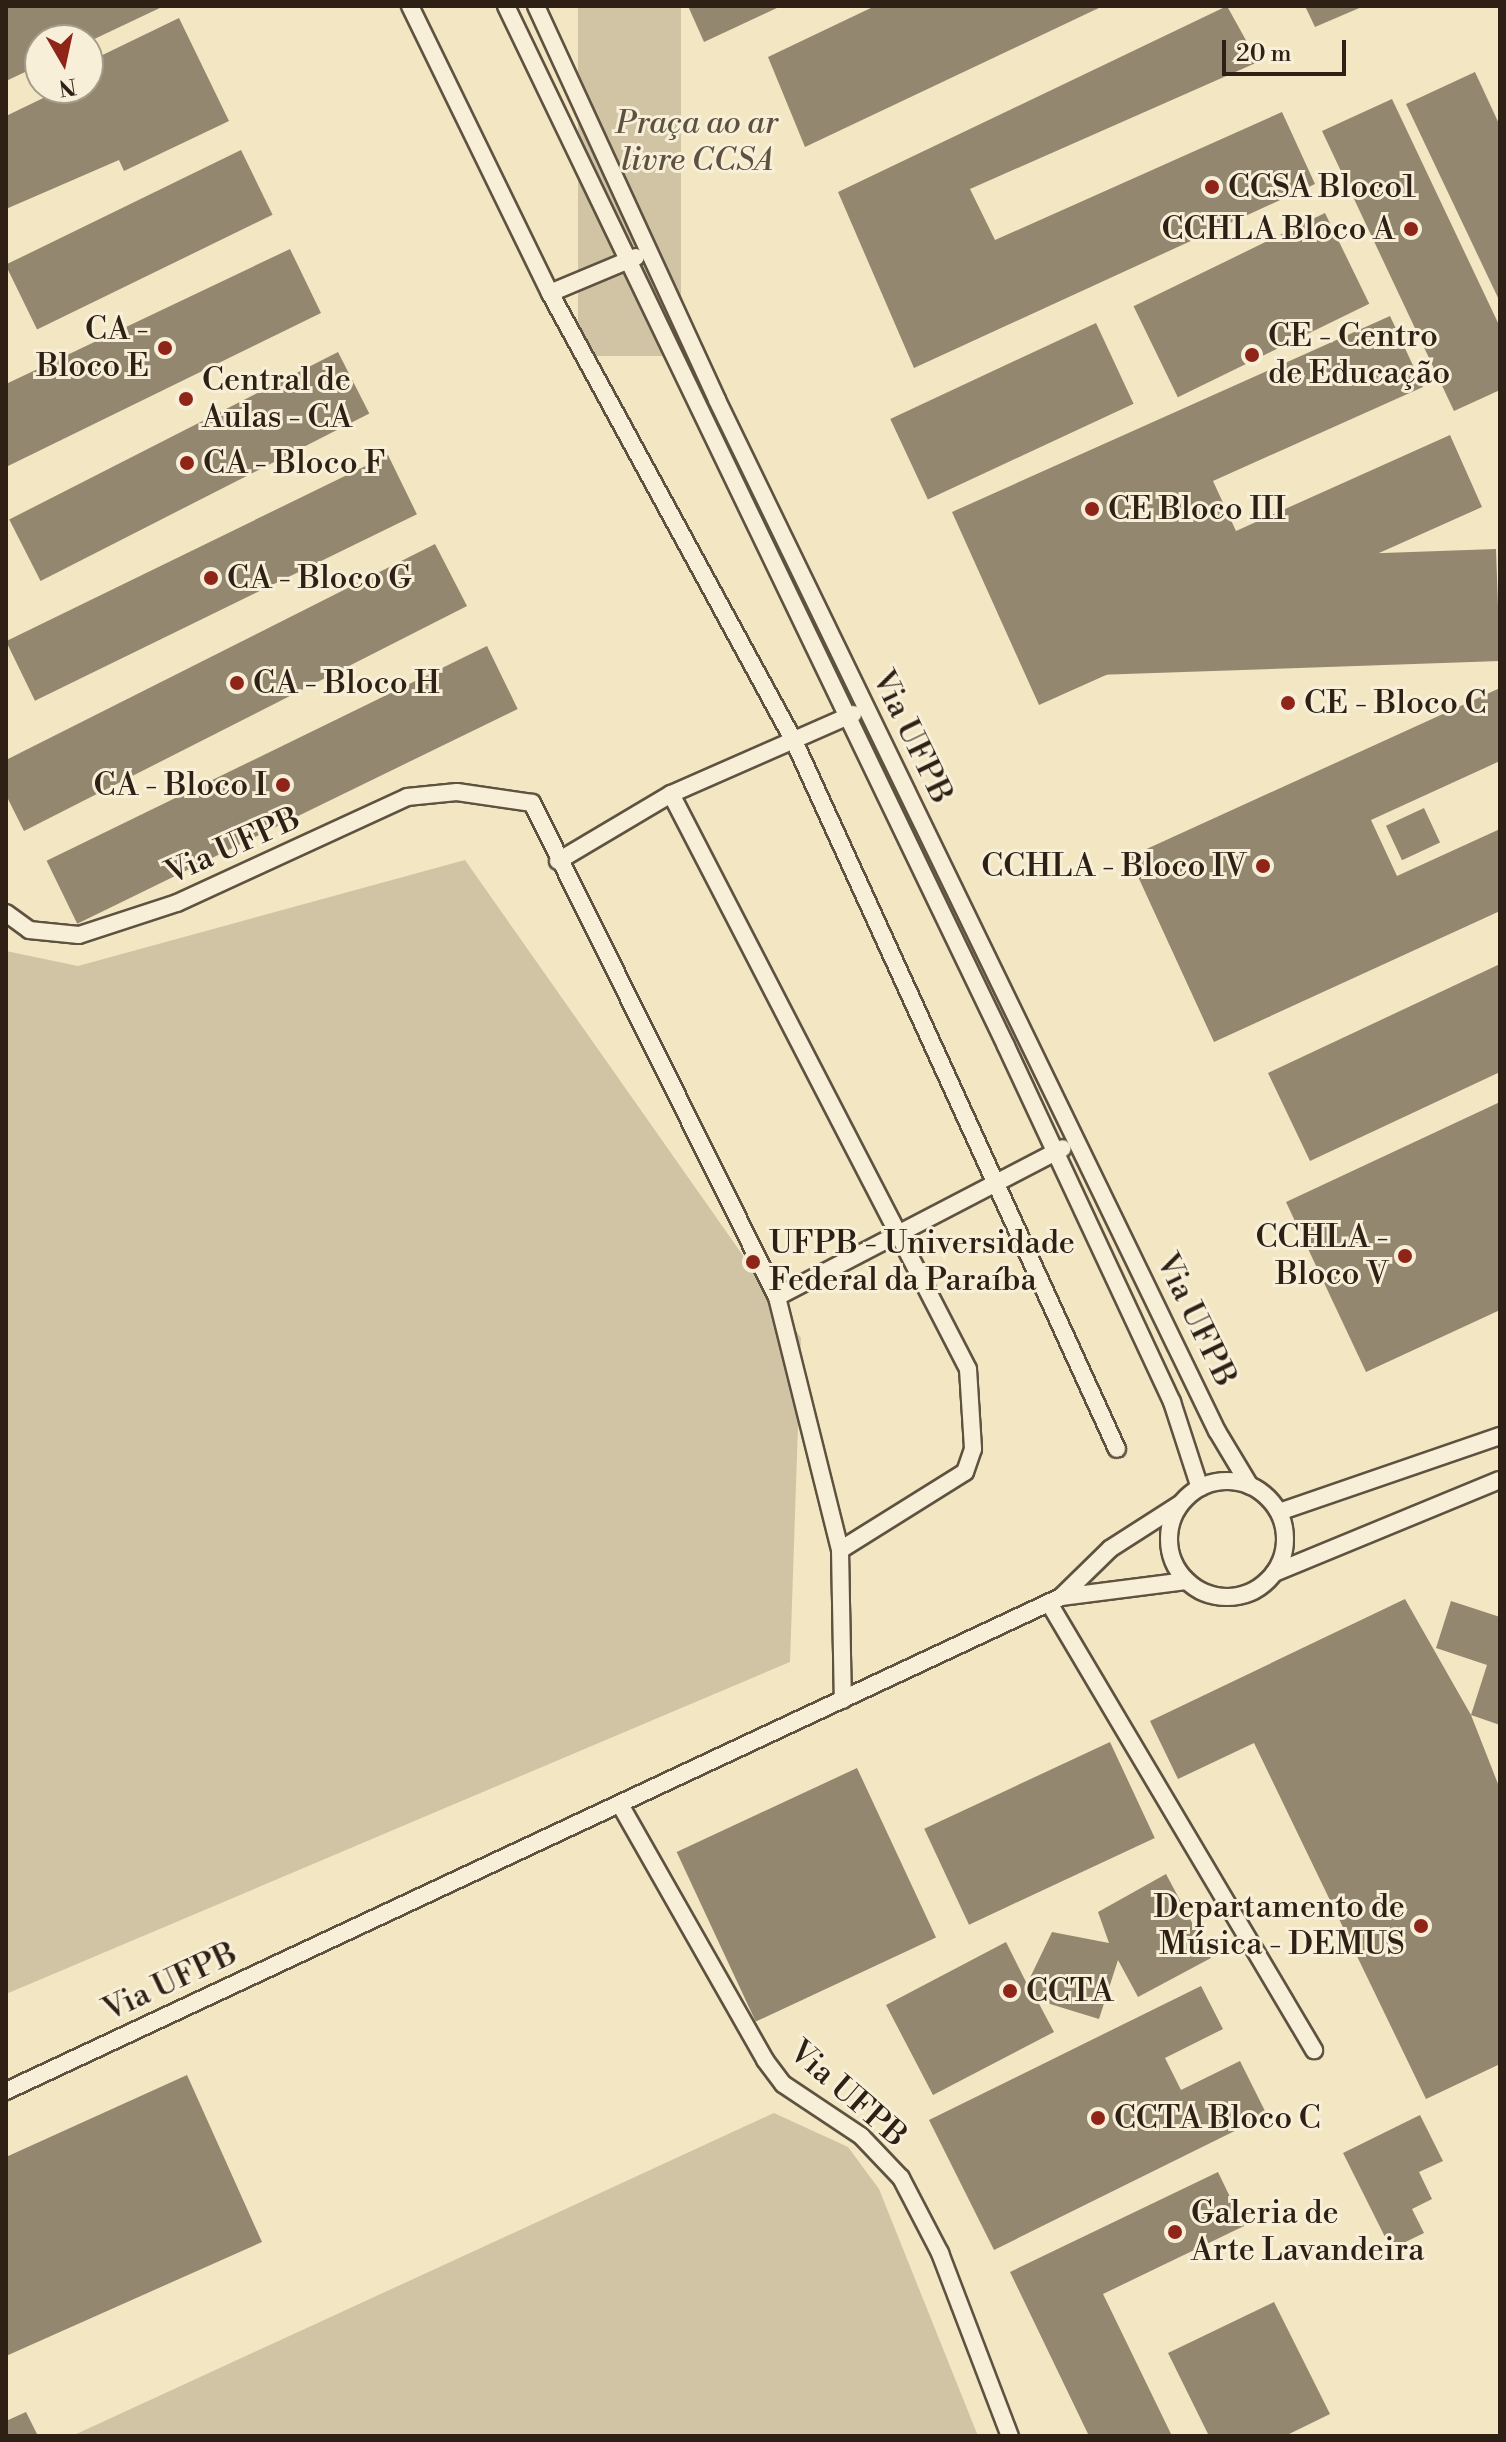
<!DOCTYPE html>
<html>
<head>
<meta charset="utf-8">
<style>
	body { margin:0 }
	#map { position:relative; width:1506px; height:2442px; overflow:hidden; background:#f2e6c3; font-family:"Libre Bodoni",serif }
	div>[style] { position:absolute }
	.green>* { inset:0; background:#d1c4a5; transform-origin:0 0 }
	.building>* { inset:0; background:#94876f; transform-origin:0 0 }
	.roads { filter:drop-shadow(2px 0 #5f5240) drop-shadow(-2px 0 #5f5240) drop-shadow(0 2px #5f5240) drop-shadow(0 -2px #5f5240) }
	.service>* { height:16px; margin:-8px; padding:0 8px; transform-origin:8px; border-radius:8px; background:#f7efd8 }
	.service>.ring { margin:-8px; padding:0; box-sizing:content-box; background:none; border:16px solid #f7efd8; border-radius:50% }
	.dots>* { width:22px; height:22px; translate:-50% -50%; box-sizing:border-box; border:4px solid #f7efd8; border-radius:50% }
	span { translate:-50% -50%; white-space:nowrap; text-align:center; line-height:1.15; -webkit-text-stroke:6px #f7efd8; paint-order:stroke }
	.park-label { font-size:32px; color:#5f5140; font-style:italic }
	.poi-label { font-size:32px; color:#2e2014 }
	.left { translate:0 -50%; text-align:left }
	.right { translate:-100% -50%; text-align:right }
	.street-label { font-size:32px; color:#2e2014 }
	.frame { position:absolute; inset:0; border:8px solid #2e2014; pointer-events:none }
	.north { position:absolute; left:24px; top:24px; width:80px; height:80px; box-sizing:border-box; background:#f7efd8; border:2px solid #a79c8a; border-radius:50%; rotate:171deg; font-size:22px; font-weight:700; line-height:32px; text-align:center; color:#2e2014 }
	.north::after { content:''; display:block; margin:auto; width:28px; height:36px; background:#8f2418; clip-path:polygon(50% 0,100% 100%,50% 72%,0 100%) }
	.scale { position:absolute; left:1222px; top:40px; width:124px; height:36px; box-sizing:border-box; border:4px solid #2e2014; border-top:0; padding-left:10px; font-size:24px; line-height:28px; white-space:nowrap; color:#2e2014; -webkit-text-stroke:6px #f7efd8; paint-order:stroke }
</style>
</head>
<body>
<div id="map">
	<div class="green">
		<i style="left:578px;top:6px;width:103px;height:350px"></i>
		<i style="clip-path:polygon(465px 860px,801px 1338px,790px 1662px,6px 1994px,6px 951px,78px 966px)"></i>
		<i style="clip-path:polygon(774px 2113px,848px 2147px,879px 2189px,978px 2436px,72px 2436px)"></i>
	</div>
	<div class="building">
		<i style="clip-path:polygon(6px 6px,164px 6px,88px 42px,40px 40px,40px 65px,6px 81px)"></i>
		<i style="clip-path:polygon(688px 6px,781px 6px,704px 42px)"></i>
		<i style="clip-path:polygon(875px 6px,1103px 6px,805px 147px,768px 57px)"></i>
		<i style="clip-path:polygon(1227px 6px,1258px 62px,970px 189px,995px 240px,1282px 112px,1315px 184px,914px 368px,838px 192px)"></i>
		<i style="clip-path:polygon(1305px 6px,1364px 6px,1315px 27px)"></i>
		<i style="clip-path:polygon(179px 18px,229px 121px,124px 171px,119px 160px,6px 209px,6px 116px,64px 88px,88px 88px,88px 62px)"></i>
		<i style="clip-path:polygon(1475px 72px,1500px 126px,1500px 302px,1406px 104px)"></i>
		<i style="clip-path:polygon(1392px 99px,1500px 327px,1500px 390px,1454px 411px,1322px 131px)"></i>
		<i style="left:241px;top:150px;width:72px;height:262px;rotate:64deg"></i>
		<i style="left:1325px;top:213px;width:101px;height:213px;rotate:64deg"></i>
		<i style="clip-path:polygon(290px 249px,321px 313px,6px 467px,6px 384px)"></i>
		<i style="clip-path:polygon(1390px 316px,1423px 387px,1213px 481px,1236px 531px,1450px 435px,1482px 507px,1039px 705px,952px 512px)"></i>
		<i style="left:1096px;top:323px;width:89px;height:227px;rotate:65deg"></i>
		<i style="left:338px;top:352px;width:69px;height:369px;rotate:63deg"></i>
		<i style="left:388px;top:455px;width:66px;height:425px;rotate:64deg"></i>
		<i style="clip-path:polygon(435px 544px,467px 606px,24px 831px,6px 795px,6px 760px)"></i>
		<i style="left:1496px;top:549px;width:112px;height:463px;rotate:88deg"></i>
		<i style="left:487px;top:646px;width:70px;height:490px;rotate:64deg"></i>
		<i style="clip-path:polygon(1500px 688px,1500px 761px,1371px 820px,1397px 876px,1500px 829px,1500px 911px,1214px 1042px,1129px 857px)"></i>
		<i style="left:1424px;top:808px;width:38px;height:42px;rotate:65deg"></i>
		<i style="clip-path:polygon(1500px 964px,1500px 1072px,1310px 1161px,1268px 1073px)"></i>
		<i style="clip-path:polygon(1500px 1102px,1500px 1310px,1366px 1372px,1286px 1202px)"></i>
		<i style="clip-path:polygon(1405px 1599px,1471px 1715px,1487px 1665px,1436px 1648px,1451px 1601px,1500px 1617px,1500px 1725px,1471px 1715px,1500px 1789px,1500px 2064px,1426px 2099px,1254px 1743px,1178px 1779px,1150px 1721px)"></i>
		<i style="left:1110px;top:1742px;width:106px;height:205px;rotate:65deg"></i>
		<i style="left:857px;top:1768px;width:187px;height:199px;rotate:65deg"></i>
		<i style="clip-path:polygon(1166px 1874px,1211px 1958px,1138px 1997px,1118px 1960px,1099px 2019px,1037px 2000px,1054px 2032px,933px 2095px,886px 2005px,1006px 1942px,1027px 1984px,1052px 1932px,1109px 1943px,1098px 1912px)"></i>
		<i style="clip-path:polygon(1201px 1986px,1223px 2029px,1165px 2058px,1181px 2090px,1240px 2061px,1267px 2115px,994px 2250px,929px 2120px)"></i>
		<i style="clip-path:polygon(187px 2075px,262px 2242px,6px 2356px,6px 2157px)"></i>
		<i style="clip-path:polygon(1420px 2115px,1443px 2161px,1419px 2172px,1432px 2199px,1412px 2209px,1424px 2233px,1391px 2249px,1343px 2153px)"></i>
		<i style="clip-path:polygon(1218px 2172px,1244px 2226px,1103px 2294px,1172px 2436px,1089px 2436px,1010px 2272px)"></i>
		<i style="clip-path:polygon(1274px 2302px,1330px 2414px,1285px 2436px,1209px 2436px,1168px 2353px)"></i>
		<i style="clip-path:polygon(26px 2412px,38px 2436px,6px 2436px,6px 2421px)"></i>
	</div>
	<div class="roads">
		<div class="service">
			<i style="left:410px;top:6px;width:319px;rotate:64deg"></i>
			<i style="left:550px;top:293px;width:510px;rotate:61.43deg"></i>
			<i style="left:794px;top:741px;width:778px;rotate:65.48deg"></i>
			<i style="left:506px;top:6px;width:1154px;rotate:64.32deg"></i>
			<i style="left:1006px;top:1046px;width:393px;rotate:65deg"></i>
			<i style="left:1172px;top:1402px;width:90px;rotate:72deg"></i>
			<i style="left:536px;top:6px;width:434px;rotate:65.3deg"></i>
			<i style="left:717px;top:400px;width:1146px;rotate:64.13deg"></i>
			<i style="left:1217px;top:1431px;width:64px;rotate:59deg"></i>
			<i style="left:550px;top:293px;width:93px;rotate:-22.7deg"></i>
			<i style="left:671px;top:794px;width:647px;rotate:62.68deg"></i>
			<i style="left:968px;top:1369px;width:80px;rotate:86.4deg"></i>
			<i style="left:973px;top:1449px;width:24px;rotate:109deg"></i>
			<i style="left:965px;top:1472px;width:147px;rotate:148deg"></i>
			<i style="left:558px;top:861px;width:131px;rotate:-30.7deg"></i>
			<i style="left:671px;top:794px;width:199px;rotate:-23.7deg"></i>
			<i style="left:6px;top:913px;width:29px;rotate:36deg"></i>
			<i style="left:29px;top:930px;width:50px;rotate:5.7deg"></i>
			<i style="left:79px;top:935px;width:103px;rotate:-18.1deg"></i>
			<i style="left:177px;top:903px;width:253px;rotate:-24.7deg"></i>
			<i style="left:407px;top:797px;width:50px;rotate:-5.7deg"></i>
			<i style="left:457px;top:792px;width:76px;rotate:8.3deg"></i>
			<i style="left:532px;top:803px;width:551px;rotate:63.62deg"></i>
			<i style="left:777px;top:1297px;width:261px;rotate:76deg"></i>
			<i style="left:840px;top:1550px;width:150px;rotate:88.9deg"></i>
			<i style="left:777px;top:1297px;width:322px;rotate:-27.5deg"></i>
			<i class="ring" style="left:1169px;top:1481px;width:100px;height:100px"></i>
			<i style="left:1180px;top:1504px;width:83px;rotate:147.3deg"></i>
			<i style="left:1110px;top:1549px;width:69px;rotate:135.6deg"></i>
			<i style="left:1061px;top:1597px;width:126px;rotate:-7.3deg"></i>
			<i style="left:1279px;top:1512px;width:234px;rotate:-19deg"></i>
			<i style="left:1274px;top:1573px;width:244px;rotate:-22.4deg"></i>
			<i style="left:1049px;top:1603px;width:520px;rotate:59.34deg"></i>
			<i style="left:622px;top:1808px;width:290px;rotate:60.4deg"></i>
			<i style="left:765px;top:2060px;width:30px;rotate:53deg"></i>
			<i style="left:783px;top:2084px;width:94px;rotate:33.7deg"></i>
			<i style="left:861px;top:2136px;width:58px;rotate:46.4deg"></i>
			<i style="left:901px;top:2178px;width:85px;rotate:62.5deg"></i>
			<i style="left:940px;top:2253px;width:196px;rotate:69.1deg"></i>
			<i style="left:6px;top:2091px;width:1165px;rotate:-25.09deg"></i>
		</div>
	</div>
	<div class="dots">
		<i style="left:1212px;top:187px;background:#8f2418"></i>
		<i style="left:1411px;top:229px;background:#8f2418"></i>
		<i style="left:165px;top:348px;background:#8f2418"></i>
		<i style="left:1252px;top:355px;background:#8f2418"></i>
		<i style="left:186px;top:399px;background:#8f2418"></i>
		<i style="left:187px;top:463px;background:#8f2418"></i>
		<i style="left:1092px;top:509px;background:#8f2418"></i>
		<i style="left:211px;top:578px;background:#8f2418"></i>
		<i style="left:237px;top:683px;background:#8f2418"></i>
		<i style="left:1288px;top:703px;background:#8f2418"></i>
		<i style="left:283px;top:785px;background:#8f2418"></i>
		<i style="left:1263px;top:866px;background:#8f2418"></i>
		<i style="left:1405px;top:1256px;background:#8f2418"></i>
		<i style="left:753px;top:1262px;background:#8f2418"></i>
		<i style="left:1421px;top:1926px;background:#8f2418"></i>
		<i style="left:1010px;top:1991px;background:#8f2418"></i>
		<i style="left:1098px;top:2118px;background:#8f2418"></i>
		<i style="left:1175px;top:2232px;background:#8f2418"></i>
	</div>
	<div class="park-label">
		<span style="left:697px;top:142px">Praça ao ar<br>livre CCSA</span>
	</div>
	<div class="poi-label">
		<span class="left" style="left:1228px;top:187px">CCSA Bloco1</span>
		<span class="right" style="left:1395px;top:229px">CCHLA Bloco A</span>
		<span class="right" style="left:149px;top:348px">CA -<br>Bloco E</span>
		<span class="left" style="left:1268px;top:355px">CE - Centro<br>de Educação</span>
		<span class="left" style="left:202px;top:399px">Central de<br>Aulas - CA</span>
		<span class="left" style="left:203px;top:463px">CA - Bloco F</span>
		<span class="left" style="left:1108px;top:509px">CE Bloco III</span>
		<span class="left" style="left:227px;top:578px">CA - Bloco G</span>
		<span class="left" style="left:253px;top:683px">CA - Bloco H</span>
		<span class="left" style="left:1304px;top:703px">CE - Bloco C</span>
		<span class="right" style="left:267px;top:785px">CA - Bloco I</span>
		<span class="right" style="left:1247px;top:866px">CCHLA - Bloco IV</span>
		<span class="right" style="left:1389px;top:1256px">CCHLA -<br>Bloco V</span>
		<span class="left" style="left:769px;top:1262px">UFPB - Universidade<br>Federal da Paraíba</span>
		<span class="right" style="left:1405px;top:1926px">Departamento de<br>Música - DEMUS</span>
		<span class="left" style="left:1026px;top:1991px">CCTA</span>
		<span class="left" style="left:1114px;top:2118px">CCTA Bloco C</span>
		<span class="left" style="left:1191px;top:2232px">Galeria de<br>Arte Lavandeira</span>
	</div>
	<div class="street-label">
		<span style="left:912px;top:737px;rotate:64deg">Via UFPB</span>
		<span style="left:233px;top:846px;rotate:-24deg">Via UFPB</span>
		<span style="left:1196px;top:1320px;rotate:64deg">Via UFPB</span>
		<span style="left:170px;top:1982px;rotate:-25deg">Via UFPB</span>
		<span style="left:848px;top:2094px;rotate:41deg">Via UFPB</span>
	</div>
	<div class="frame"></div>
	<div class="north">N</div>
	<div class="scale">20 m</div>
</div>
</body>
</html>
